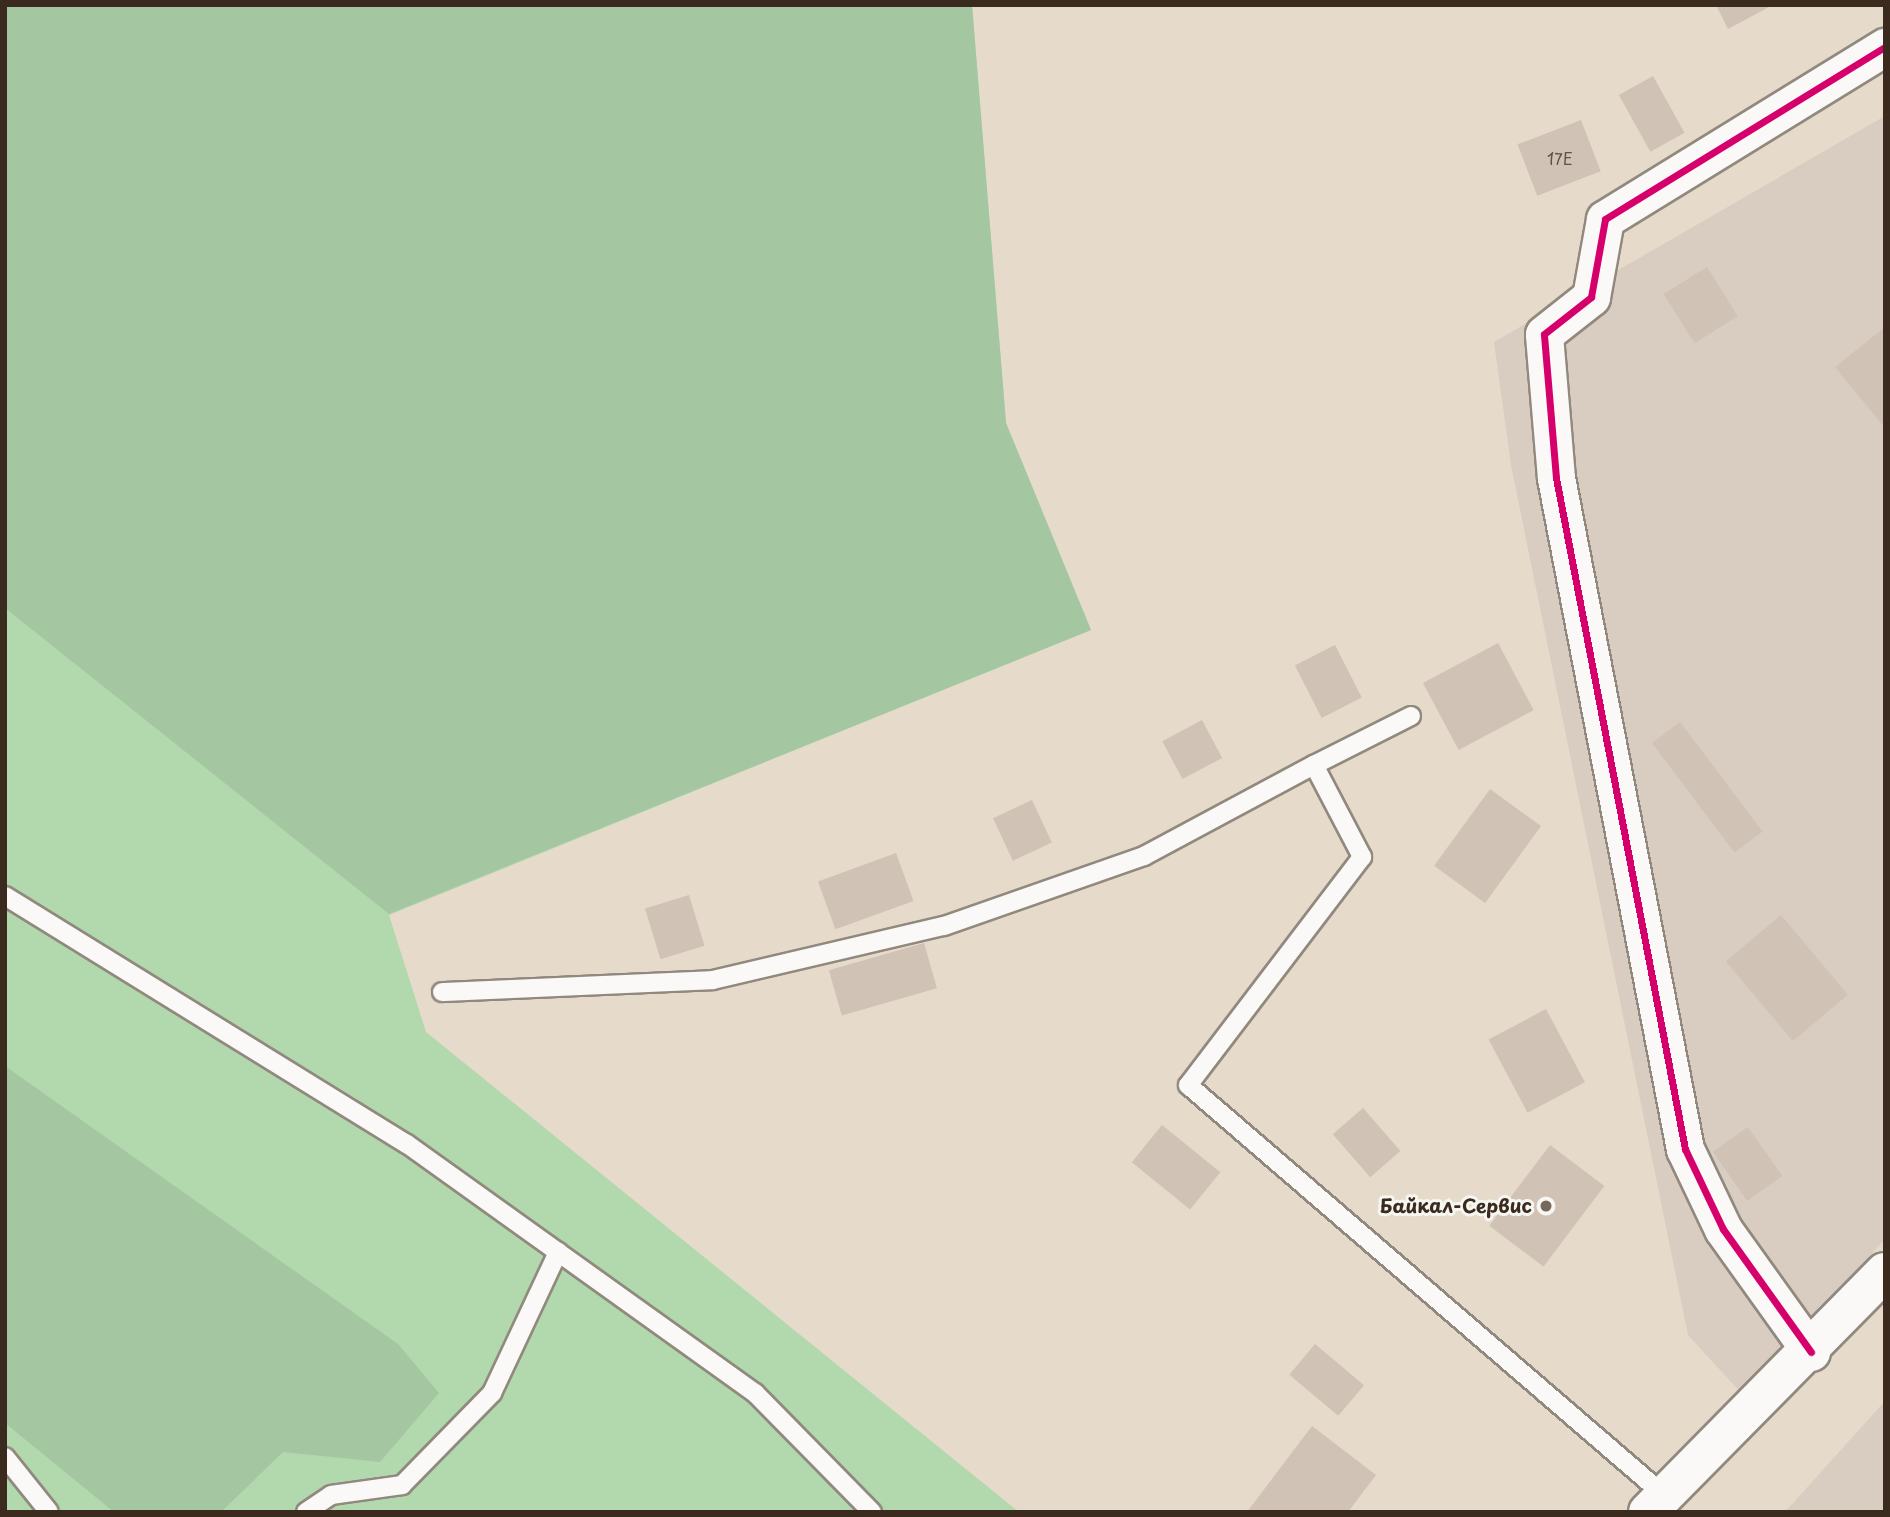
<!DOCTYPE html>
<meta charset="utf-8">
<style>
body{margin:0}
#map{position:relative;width:1890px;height:1517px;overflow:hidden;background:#e6daca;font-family:"Playpen Sans",sans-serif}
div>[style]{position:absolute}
.industrial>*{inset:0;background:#d9ccc1}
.green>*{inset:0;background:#b2d8ad}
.forest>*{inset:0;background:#a4c7a1}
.building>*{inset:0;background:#d0c2b4;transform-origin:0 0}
.roads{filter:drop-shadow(2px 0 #91897e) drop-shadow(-2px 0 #91897e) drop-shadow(0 2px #91897e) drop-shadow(0 -2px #91897e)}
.lane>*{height:18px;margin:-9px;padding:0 9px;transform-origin:9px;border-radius:9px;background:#fbf9f7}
.street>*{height:37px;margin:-18.5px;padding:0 18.5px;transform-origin:18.5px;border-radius:18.5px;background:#fbf9f7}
.secondary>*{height:38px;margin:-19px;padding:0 19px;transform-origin:19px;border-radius:19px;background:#fbf9f7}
.cycleway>*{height:7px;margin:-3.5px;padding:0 3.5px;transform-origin:3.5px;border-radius:3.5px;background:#d6006c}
.dots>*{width:19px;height:19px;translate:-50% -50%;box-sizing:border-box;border:4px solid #f6f6f2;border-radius:50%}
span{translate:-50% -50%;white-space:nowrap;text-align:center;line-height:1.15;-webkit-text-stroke:6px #f6f6f2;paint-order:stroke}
.number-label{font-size:16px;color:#625245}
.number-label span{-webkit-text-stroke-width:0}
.poi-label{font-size:19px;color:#3b2a1e;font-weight:700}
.right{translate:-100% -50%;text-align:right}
.frame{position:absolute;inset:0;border:7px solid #3b2a1e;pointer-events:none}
</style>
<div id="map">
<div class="industrial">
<div style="clip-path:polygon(1885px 116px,1885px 1239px,1743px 1395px,1688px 1335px,1511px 465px,1494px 342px)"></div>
<div style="clip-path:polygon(1885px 1401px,1885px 1512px,1785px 1512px)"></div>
</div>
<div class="green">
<div style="clip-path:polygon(5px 5px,972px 5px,1006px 423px,1091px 630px,389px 915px,426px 1032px,1019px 1512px,5px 1512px)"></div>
</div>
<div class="forest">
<div style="clip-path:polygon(5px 5px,972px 5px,1006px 423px,1091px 630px,389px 914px,5px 608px)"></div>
<div style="clip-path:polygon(5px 1066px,398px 1344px,439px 1393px,380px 1462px,283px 1452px,221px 1512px,114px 1512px,5px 1423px)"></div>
</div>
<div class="building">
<div style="clip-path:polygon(1716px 5px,1773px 5px,1728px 29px)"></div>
<div style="left:1653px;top:76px;width:65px;height:39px;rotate:61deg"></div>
<div style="left:1581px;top:120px;width:55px;height:68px;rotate:69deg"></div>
<div style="left:1707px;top:267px;width:58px;height:51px;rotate:58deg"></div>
<div style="clip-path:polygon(1885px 327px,1885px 428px,1835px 367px)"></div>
<div style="left:1498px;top:643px;width:76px;height:85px;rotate:62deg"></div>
<div style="left:1335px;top:645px;width:59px;height:45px;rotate:63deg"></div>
<div style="left:1202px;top:720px;width:43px;height:45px;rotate:62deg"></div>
<div style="left:1680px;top:722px;width:137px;height:35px;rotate:53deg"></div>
<div style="left:1490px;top:789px;width:63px;height:95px;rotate:36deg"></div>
<div style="left:1032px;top:800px;width:47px;height:43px;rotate:65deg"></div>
<div style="left:896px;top:853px;width:51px;height:83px;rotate:70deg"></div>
<div style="left:689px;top:895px;width:53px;height:46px;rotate:73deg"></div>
<div style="left:1781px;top:915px;width:104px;height:72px;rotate:50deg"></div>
<div style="left:924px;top:943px;width:47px;height:99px;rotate:74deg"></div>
<div style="left:1546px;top:1009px;width:83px;height:65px;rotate:62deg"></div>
<div style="left:1363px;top:1108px;width:57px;height:40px;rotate:49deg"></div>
<div style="left:1162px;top:1125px;width:75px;height:48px;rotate:39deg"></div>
<div style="left:1748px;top:1127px;width:60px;height:43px;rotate:55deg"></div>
<div style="left:1550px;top:1145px;width:68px;height:101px;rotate:37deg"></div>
<div style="left:1315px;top:1344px;width:64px;height:40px;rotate:40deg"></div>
<div style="clip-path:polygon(1312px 1426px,1376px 1475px,1348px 1512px,1247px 1512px)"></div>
</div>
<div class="roads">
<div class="lane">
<div style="left:1411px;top:716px;width:109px;rotate:153.2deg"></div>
<div style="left:1314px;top:765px;width:104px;rotate:62.4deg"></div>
<div style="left:1362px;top:857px;width:287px;rotate:127.3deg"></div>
<div style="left:1188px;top:1085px;width:628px;rotate:40.74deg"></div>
<div style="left:5px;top:896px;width:472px;rotate:31.7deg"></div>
<div style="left:407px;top:1144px;width:428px;rotate:35.6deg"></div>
<div style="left:755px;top:1393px;width:167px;rotate:45.5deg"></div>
<div style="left:442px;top:992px;width:271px;rotate:-2.5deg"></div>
<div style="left:713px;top:980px;width:237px;rotate:-13.2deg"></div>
<div style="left:944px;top:926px;width:212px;rotate:-19.3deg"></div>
<div style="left:1144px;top:856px;width:193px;rotate:-28.2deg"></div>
<div style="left:5px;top:1457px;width:70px;rotate:51.3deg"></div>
<div style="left:306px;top:1512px;width:30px;rotate:-34deg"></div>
<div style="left:331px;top:1495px;width:72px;rotate:-8deg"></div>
<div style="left:402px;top:1485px;width:129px;rotate:-45.6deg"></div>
<div style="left:492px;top:1393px;width:156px;rotate:-64.9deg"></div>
</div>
<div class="street">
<div style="left:1811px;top:1352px;width:151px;rotate:-125.6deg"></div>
<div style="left:1723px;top:1229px;width:89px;rotate:-115.4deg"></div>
<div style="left:1685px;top:1149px;width:683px;rotate:-100.88deg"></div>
<div style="left:1556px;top:478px;width:144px;rotate:-94.8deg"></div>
<div style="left:1544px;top:334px;width:60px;rotate:-38.2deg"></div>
<div style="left:1591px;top:297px;width:79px;rotate:-79.8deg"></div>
<div style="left:1605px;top:219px;width:329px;rotate:-31.6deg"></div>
</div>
<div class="secondary">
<div style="left:1648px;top:1512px;width:337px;rotate:-45.4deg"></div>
</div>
</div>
<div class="cycleway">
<div style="left:1811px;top:1352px;width:151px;rotate:-125.6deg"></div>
<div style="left:1723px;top:1229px;width:89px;rotate:-115.4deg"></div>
<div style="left:1685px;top:1149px;width:683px;rotate:-100.88deg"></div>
<div style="left:1556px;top:478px;width:144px;rotate:-94.8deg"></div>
<div style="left:1544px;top:334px;width:60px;rotate:-38.2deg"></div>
<div style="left:1591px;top:297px;width:79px;rotate:-79.8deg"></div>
<div style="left:1605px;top:219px;width:329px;rotate:-31.6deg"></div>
</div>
<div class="dots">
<div style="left:1546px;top:1206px;background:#77685a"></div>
</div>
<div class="number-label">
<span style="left:1560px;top:158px">17Е</span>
</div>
<div class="poi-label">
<span class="right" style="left:1532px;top:1206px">Байкал-Сервис</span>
</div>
<div class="frame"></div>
</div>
